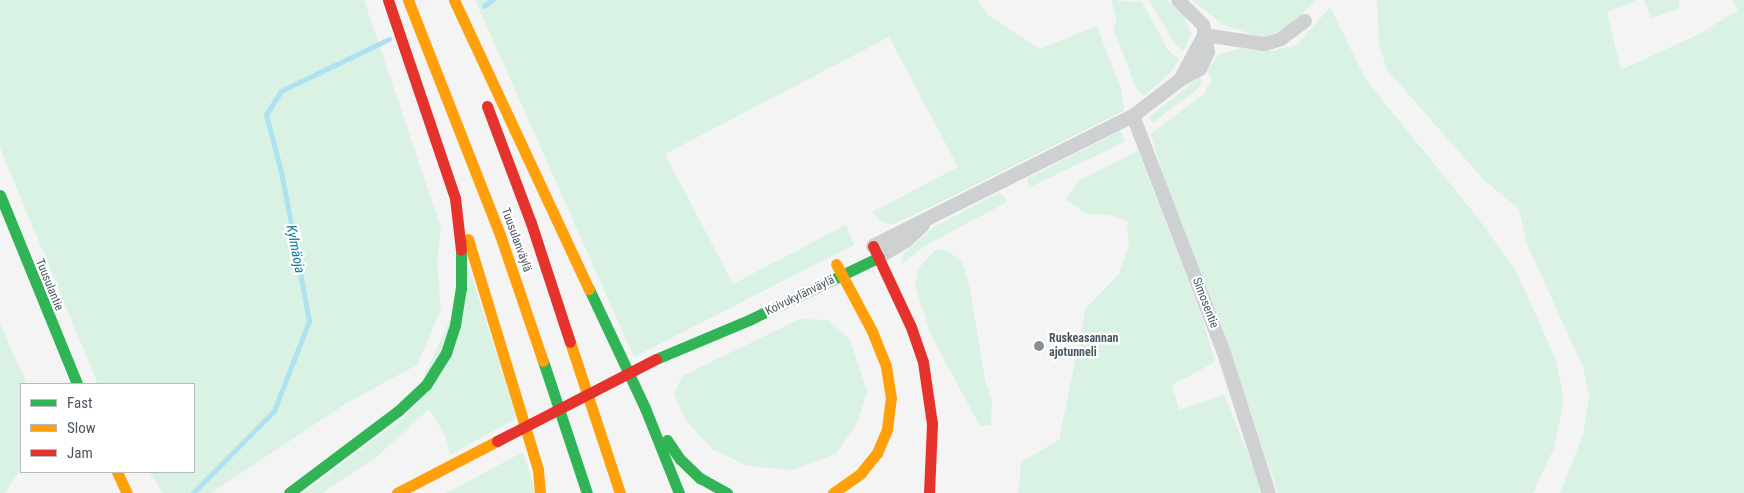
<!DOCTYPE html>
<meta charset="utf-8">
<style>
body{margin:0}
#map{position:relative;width:1744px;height:493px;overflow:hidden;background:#f4f4f4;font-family:"Roboto Condensed",sans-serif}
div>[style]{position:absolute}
.green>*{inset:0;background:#d9f2e3}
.stream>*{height:4.5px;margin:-2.25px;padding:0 2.25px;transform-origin:2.25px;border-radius:2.25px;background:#aee2f0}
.street>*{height:14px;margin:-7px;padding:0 7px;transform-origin:7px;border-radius:7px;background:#ced0d2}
.fast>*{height:11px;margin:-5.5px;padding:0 5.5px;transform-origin:5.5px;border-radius:5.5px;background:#30b455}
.slow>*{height:11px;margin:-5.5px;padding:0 5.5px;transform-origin:5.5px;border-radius:5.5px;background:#ff9f0a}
.jam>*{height:11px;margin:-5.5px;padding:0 5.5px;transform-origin:5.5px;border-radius:5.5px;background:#e5322d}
.jam-bridge>*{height:11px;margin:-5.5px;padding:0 5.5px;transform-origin:5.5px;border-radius:5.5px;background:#e5322d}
.dots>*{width:14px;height:14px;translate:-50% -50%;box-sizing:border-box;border:2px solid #fff;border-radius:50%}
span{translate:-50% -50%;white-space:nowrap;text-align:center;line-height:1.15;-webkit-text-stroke:4.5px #fff;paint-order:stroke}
.street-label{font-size:12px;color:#4a5661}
.poi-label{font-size:12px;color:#4a5661;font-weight:700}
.left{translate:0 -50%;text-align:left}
.water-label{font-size:14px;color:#0c7c9b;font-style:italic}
.legend{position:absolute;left:20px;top:383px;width:175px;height:90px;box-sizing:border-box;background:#fff;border:1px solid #b7bbc0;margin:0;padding:6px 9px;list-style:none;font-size:15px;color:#4a5661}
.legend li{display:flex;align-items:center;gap:10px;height:25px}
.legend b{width:25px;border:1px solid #b7bbc0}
</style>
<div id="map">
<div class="green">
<div style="clip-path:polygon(0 0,364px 0,441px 228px,437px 261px,441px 309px,417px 365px,350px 401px,211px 493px,163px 493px,149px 472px,194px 472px,194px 384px,98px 384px,0 148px)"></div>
<div style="clip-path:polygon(475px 0,978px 0,988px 15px,1040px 49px,1097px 26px,1121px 89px,1124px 111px,939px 203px,893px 224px,884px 223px,872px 212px,958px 167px,889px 37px,665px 154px,733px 284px,846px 225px,854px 245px,634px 357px)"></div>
<div style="clip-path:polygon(1111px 0,1142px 2px,1168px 50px,1179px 59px,1170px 73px,1144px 96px,1136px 88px,1113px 27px,1117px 20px)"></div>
<div style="clip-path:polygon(1149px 0,1166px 0,1184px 15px,1191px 33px,1184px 51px,1176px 45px)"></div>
<div style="clip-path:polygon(1192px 0,1316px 0,1291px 25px,1264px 38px,1223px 25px)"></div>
<div style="clip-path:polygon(1377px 0,1637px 0,1607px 12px,1621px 70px,1701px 33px,1738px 10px,1732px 0,1744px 0,1744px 493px,1560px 493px,1583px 435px,1589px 396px,1583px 367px,1527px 244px,1519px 209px,1484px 180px,1387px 70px,1379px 43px)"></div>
<div style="clip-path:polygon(1644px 0,1679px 0,1679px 9px,1651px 18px)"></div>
<div style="clip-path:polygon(1330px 7px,1366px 80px,1478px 218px,1516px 271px,1556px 360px,1564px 399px,1554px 448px,1533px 493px,1278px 493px,1219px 322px,1168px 194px,1151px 134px,1204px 94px,1212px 79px,1207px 70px,1219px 54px,1242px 48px,1272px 51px,1297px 45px)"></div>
<div style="clip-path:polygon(1200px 77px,1202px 81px,1198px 89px,1152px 123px,1150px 116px)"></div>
<div style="clip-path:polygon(1120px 131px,1125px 140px,1122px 143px,1028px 188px,1028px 178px)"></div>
<div style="clip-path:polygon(1138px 151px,1202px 317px,1215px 362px,1172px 385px,1179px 410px,1224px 395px,1264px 493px,1018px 493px,1021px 462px,1059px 440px,1086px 308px,1119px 274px,1129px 244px,1127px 221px,1110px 215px,1087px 214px,1065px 199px,1081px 179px)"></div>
<div style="clip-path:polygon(998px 193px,1006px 198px,1007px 202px,928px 244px,901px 264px,904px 253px,934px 227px)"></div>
<div style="clip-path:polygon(935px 250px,947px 250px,962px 262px,969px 284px,985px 380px,992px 401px,991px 425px,980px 426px,931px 335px,915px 286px,919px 268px)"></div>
<div style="clip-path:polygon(471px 274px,517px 418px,450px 455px,445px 435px,429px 409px,374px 459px,322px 493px,303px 493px,406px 416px)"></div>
<div style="clip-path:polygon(800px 319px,828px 320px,850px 340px,867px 391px,858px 421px,837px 453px,793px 470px,747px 466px,712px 449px,685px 419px,674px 394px,682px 376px)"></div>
<div style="clip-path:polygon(0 324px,27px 384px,21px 384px,21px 468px,5px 493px,0 493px)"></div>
<div style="clip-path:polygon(523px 452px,536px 493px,446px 493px)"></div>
</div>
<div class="stream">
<div style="left:484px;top:6px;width:10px;rotate:-37deg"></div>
<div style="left:193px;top:493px;width:115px;rotate:-45.4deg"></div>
<div style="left:274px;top:411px;width:97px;rotate:-68.7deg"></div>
<div style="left:309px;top:321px;width:152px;rotate:-100.6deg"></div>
<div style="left:281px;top:172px;width:59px;rotate:-104.7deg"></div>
<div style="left:266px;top:115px;width:28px;rotate:-58deg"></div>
<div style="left:281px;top:91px;width:120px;rotate:-25.7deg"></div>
</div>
<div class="street">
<div style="left:1204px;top:35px;width:62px;rotate:8.4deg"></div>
<div style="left:1265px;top:44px;width:17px;rotate:-17deg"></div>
<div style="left:1281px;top:39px;width:30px;rotate:-37deg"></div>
<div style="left:1180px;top:80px;width:51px;rotate:-61.9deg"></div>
<div style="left:1133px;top:116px;width:251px;rotate:69deg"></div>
<div style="left:1223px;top:350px;width:150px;rotate:72.2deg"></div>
<div style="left:873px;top:246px;width:291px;rotate:-26.6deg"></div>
<div style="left:1133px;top:116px;width:59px;rotate:-37.5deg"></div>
<div style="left:1180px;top:80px;width:23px;rotate:-29deg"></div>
<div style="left:1200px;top:69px;width:19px;rotate:-65deg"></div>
<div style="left:1208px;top:52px;width:27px;rotate:-100deg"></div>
<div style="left:1203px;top:25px;width:35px;rotate:-135deg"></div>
<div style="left:879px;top:257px;width:31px;rotate:-31deg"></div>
<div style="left:906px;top:241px;width:23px;rotate:-43deg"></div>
</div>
<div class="fast">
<div style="left:0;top:195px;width:204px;rotate:67.8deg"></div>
<div style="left:589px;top:289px;width:132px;rotate:64.8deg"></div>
<div style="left:645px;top:408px;width:92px;rotate:68.2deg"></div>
<div style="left:656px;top:359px;width:103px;rotate:-22.8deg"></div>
<div style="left:751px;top:319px;width:142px;rotate:-25.8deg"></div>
<div style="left:543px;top:361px;width:139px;rotate:71.6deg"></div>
<div style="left:667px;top:440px;width:23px;rotate:56deg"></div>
<div style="left:680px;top:459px;width:28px;rotate:44deg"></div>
<div style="left:700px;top:478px;width:31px;rotate:29deg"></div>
<div style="left:289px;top:493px;width:136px;rotate:-37deg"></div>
<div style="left:398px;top:411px;width:38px;rotate:-43deg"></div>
<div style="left:426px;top:385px;width:38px;rotate:-58deg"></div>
<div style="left:446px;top:353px;width:29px;rotate:-72deg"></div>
<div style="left:455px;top:325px;width:36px;rotate:-81deg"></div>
<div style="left:461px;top:289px;width:39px;rotate:-90deg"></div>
</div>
<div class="slow">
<div style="left:408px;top:0;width:252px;rotate:68.6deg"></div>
<div style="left:500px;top:235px;width:133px;rotate:71.2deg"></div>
<div style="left:454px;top:0;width:319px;rotate:65deg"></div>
<div style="left:468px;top:239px;width:241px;rotate:73.1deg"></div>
<div style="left:538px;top:470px;width:23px;rotate:85deg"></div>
<div style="left:570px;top:342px;width:159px;rotate:71.7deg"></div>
<div style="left:117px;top:472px;width:23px;rotate:65deg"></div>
<div style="left:397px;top:493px;width:113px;rotate:-27.5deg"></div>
<div style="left:833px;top:493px;width:33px;rotate:-35deg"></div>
<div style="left:860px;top:474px;width:27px;rotate:-51deg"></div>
<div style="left:877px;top:453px;width:26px;rotate:-67deg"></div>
<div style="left:887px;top:429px;width:31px;rotate:-83deg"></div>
<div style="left:891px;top:398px;width:32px;rotate:-99deg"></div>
<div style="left:886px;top:366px;width:38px;rotate:-112deg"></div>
<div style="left:872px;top:331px;width:76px;rotate:-118.2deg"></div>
</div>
<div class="jam">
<div style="left:388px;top:0;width:209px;rotate:71.3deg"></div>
<div style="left:455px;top:198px;width:52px;rotate:83.4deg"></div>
<div style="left:487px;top:106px;width:125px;rotate:69.4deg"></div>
<div style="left:531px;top:223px;width:125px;rotate:71.9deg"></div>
<div style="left:873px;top:246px;width:89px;rotate:64.9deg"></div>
<div style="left:911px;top:327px;width:37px;rotate:71deg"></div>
<div style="left:923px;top:362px;width:63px;rotate:81.7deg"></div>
<div style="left:932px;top:424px;width:69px;rotate:92.5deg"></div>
</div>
<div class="jam-bridge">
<div style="left:497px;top:441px;width:179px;rotate:-27.3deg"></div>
</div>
<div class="dots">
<div style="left:1039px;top:346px;background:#868d94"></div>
</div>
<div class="street-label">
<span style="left:516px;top:240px;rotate:70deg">Tuusulanväylä</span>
<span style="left:49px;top:285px;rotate:68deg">Tuusulantie</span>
<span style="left:800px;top:296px;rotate:-26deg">Koivukylänväylä</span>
<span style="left:1205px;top:303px;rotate:69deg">Simosentie</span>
</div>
<div class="poi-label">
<span class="left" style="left:1049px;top:346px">Ruskeasannan<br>ajotunneli</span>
</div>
<div class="water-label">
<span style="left:296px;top:249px;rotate:79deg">Kylmäoja</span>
</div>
<ul class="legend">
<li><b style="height:6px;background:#30b455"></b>Fast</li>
<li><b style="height:6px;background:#ff9f0a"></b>Slow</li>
<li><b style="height:6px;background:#e5322d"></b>Jam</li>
</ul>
</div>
